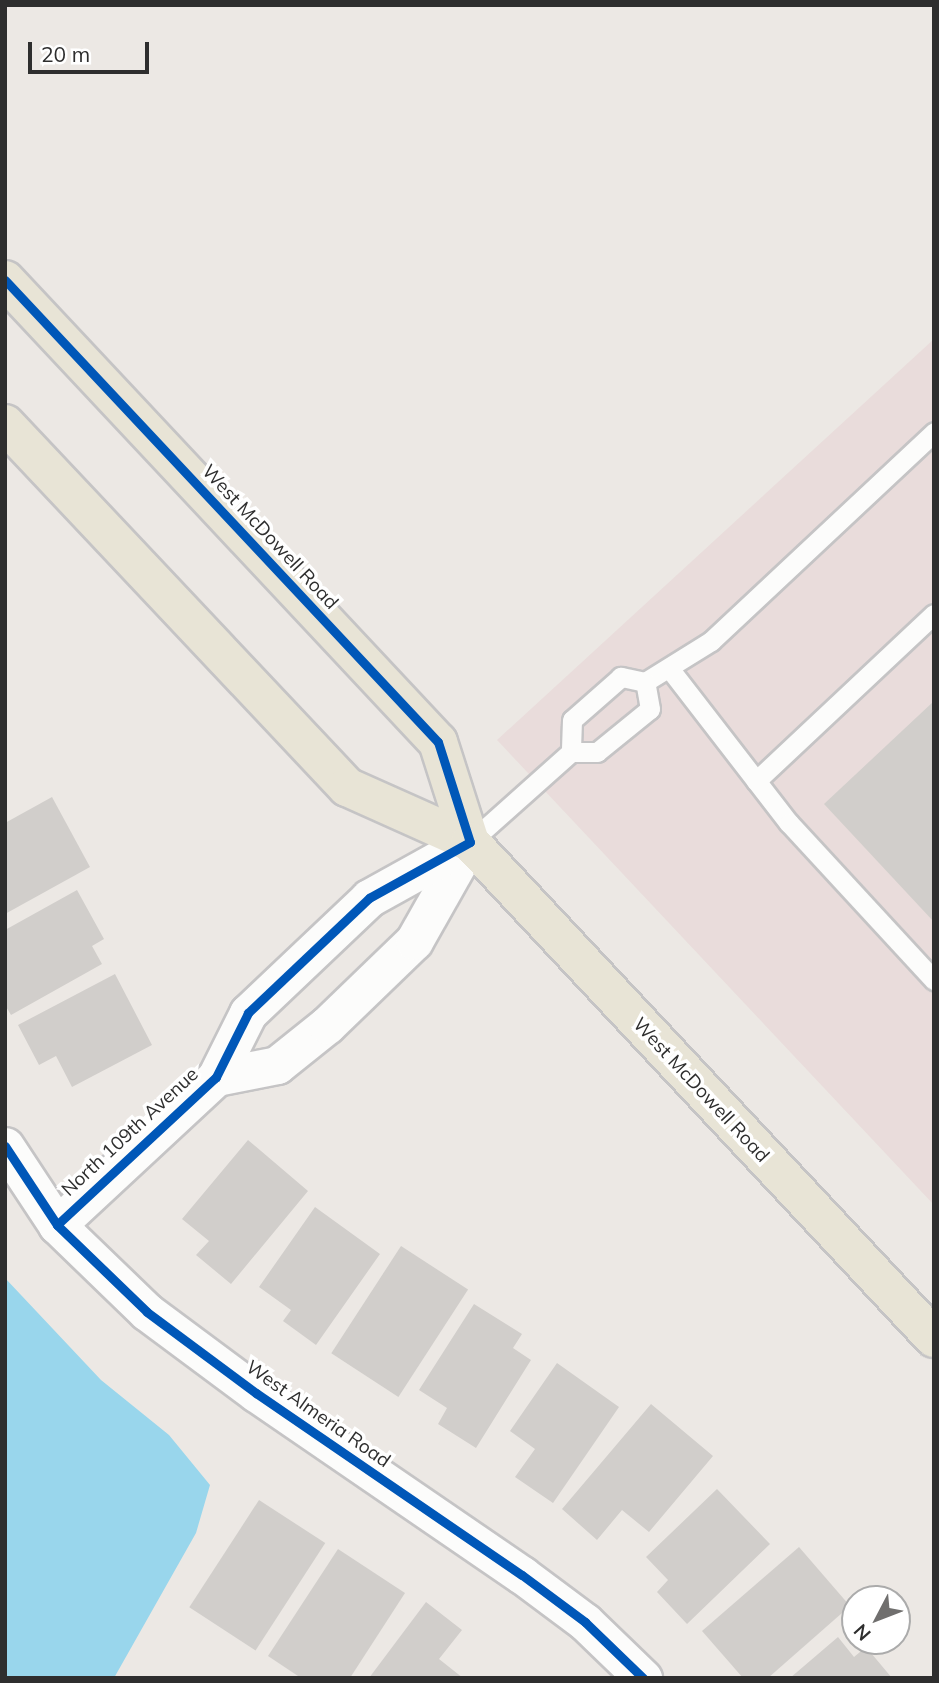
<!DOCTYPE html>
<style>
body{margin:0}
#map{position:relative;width:939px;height:1683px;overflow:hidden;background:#ece8e4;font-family:Mulish,sans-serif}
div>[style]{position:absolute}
.medical>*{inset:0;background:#e9dcdb}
.water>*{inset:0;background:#99d6ec}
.building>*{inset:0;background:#d1cecb;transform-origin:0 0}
.roads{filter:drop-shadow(2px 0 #c5c4c5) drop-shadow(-2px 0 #c5c4c5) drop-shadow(0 2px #c5c4c5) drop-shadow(0 -2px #c5c4c5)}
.service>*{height:19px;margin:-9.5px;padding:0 9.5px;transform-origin:9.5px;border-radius:9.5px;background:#fcfcfb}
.minor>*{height:37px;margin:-18.5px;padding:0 18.5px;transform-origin:18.5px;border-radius:18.5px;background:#fcfcfb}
.primary>*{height:38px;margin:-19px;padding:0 19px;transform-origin:19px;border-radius:19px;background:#e8e4d6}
.cycleway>*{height:9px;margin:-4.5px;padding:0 4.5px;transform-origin:4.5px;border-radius:4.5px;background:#0057b8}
span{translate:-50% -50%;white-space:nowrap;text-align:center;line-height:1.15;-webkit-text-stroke:7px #fff;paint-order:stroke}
.street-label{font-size:19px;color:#2e2e2e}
.frame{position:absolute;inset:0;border:7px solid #2e2e2e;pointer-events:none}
.north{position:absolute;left:841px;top:1585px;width:70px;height:70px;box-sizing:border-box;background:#fff;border:2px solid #ababab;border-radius:50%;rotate:228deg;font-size:19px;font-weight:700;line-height:28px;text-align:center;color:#2e2e2e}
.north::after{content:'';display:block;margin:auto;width:24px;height:32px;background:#706f6e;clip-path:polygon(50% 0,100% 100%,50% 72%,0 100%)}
.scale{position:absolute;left:28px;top:42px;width:121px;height:32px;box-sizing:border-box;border:4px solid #2e2e2e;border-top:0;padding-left:9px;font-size:21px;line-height:24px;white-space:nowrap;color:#2e2e2e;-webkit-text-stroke:5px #fff;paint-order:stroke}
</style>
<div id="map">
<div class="medical">
<div style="clip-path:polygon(934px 339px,934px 1205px,497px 740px)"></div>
</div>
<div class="water">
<div style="clip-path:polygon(5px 1278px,101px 1380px,169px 1435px,210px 1485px,196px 1533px,114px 1678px,5px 1678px)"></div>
</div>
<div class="building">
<div style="clip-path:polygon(934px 701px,934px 922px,824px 804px)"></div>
<div style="clip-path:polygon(52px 797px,90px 867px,5px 914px,5px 823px)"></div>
<div style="clip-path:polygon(77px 890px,104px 939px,92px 946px,102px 964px,11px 1015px,5px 1005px,5px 930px)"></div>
<div style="clip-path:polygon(115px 974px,152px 1045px,72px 1087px,56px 1056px,39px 1065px,18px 1025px)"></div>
<div style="clip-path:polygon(248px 1140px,308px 1191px,231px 1284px,196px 1255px,209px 1241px,182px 1219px)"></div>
<div style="clip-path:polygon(315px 1207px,380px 1254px,316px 1345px,283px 1321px,291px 1310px,259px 1287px)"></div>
<div style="left:401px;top:1246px;width:80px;height:128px;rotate:33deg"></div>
<div style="clip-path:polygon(474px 1304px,522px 1334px,513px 1348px,531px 1360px,476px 1448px,438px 1424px,447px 1408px,419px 1390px)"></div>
<div style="clip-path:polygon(557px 1363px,619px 1407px,553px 1503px,515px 1477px,535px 1449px,510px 1431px)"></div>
<div style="clip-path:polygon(651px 1404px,713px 1456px,649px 1532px,622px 1510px,597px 1540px,562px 1509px)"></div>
<div style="clip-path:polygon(717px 1489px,770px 1544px,687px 1624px,657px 1592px,668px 1580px,646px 1557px)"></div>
<div style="left:259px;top:1500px;width:79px;height:128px;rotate:33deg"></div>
<div style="clip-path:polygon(799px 1547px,850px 1606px,768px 1678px,743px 1678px,702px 1631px)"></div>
<div style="clip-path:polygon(338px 1549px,405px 1593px,350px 1678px,301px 1678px,268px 1656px)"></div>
<div style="clip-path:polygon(426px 1602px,462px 1630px,439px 1659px,463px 1678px,369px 1678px)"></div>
<div style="clip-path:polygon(838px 1637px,854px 1657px,866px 1647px,892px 1678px,790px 1678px)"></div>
</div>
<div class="roads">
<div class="service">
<div style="left:669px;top:668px;width:196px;rotate:52.3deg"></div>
<div style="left:789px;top:823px;width:214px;rotate:47.3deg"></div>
<div style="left:645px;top:682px;width:78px;rotate:-31.8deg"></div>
<div style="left:711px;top:641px;width:306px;rotate:-43.1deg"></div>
<div style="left:756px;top:781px;width:244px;rotate:-43.2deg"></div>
<div style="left:470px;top:842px;width:135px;rotate:-41.7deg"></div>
<div style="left:571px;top:752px;width:26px"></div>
<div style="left:597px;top:752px;width:68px;rotate:-39.1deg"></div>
<div style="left:650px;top:709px;width:27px;rotate:-100deg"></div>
<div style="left:645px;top:682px;width:25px;rotate:-168deg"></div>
<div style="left:621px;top:677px;width:65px;rotate:138.7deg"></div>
<div style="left:572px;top:720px;width:32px;rotate:92deg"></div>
</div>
<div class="minor">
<div style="left:216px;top:1077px;width:62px;rotate:-11.1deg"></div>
<div style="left:277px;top:1065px;width:64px;rotate:-38.7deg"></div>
<div style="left:327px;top:1025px;width:121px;rotate:-44deg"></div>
<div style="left:414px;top:941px;width:114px;rotate:-60.5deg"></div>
<div style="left:5px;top:1146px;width:95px;rotate:56.6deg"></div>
<div style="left:57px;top:1225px;width:125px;rotate:44deg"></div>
<div style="left:147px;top:1312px;width:136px;rotate:36.6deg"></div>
<div style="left:256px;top:1393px;width:322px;rotate:34.4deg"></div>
<div style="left:522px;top:1575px;width:79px;rotate:36.7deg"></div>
<div style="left:585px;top:1622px;width:81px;rotate:44deg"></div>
<div style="left:57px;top:1225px;width:217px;rotate:-42.9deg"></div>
<div style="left:216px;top:1077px;width:72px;rotate:-63.4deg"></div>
<div style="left:248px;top:1013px;width:167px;rotate:-43.5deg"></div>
<div style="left:369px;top:898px;width:115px;rotate:-29deg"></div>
</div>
<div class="primary">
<div style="left:5px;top:280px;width:633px;rotate:46.86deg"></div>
<div style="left:438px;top:742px;width:105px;rotate:72.3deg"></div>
<div style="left:5px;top:424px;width:499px;rotate:46.7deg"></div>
<div style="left:347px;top:787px;width:135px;rotate:24.1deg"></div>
<div style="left:470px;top:842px;width:679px;rotate:46.91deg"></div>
</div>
</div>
<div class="cycleway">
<div style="left:5px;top:280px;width:633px;rotate:46.86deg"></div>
<div style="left:438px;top:742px;width:105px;rotate:72.3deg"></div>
<div style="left:470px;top:842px;width:115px;rotate:151deg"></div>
<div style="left:369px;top:898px;width:167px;rotate:136.5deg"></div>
<div style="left:248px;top:1013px;width:72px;rotate:116.6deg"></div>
<div style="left:216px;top:1077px;width:217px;rotate:137.1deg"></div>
<div style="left:5px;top:1146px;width:95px;rotate:56.6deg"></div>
<div style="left:57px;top:1225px;width:125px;rotate:44deg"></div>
<div style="left:147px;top:1312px;width:136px;rotate:36.6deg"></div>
<div style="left:256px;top:1393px;width:322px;rotate:34.4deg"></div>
<div style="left:522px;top:1575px;width:79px;rotate:36.7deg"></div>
<div style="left:585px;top:1622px;width:81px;rotate:44deg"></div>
</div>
<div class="street-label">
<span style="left:270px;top:537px;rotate:47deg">West McDowell Road</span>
<span style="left:701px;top:1090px;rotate:47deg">West McDowell Road</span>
<span style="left:130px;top:1132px;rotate:-43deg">North 109th Avenue</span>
<span style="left:318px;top:1414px;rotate:35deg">West Almeria Road</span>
</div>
<div class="frame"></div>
<div class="north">N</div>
<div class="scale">20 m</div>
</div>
